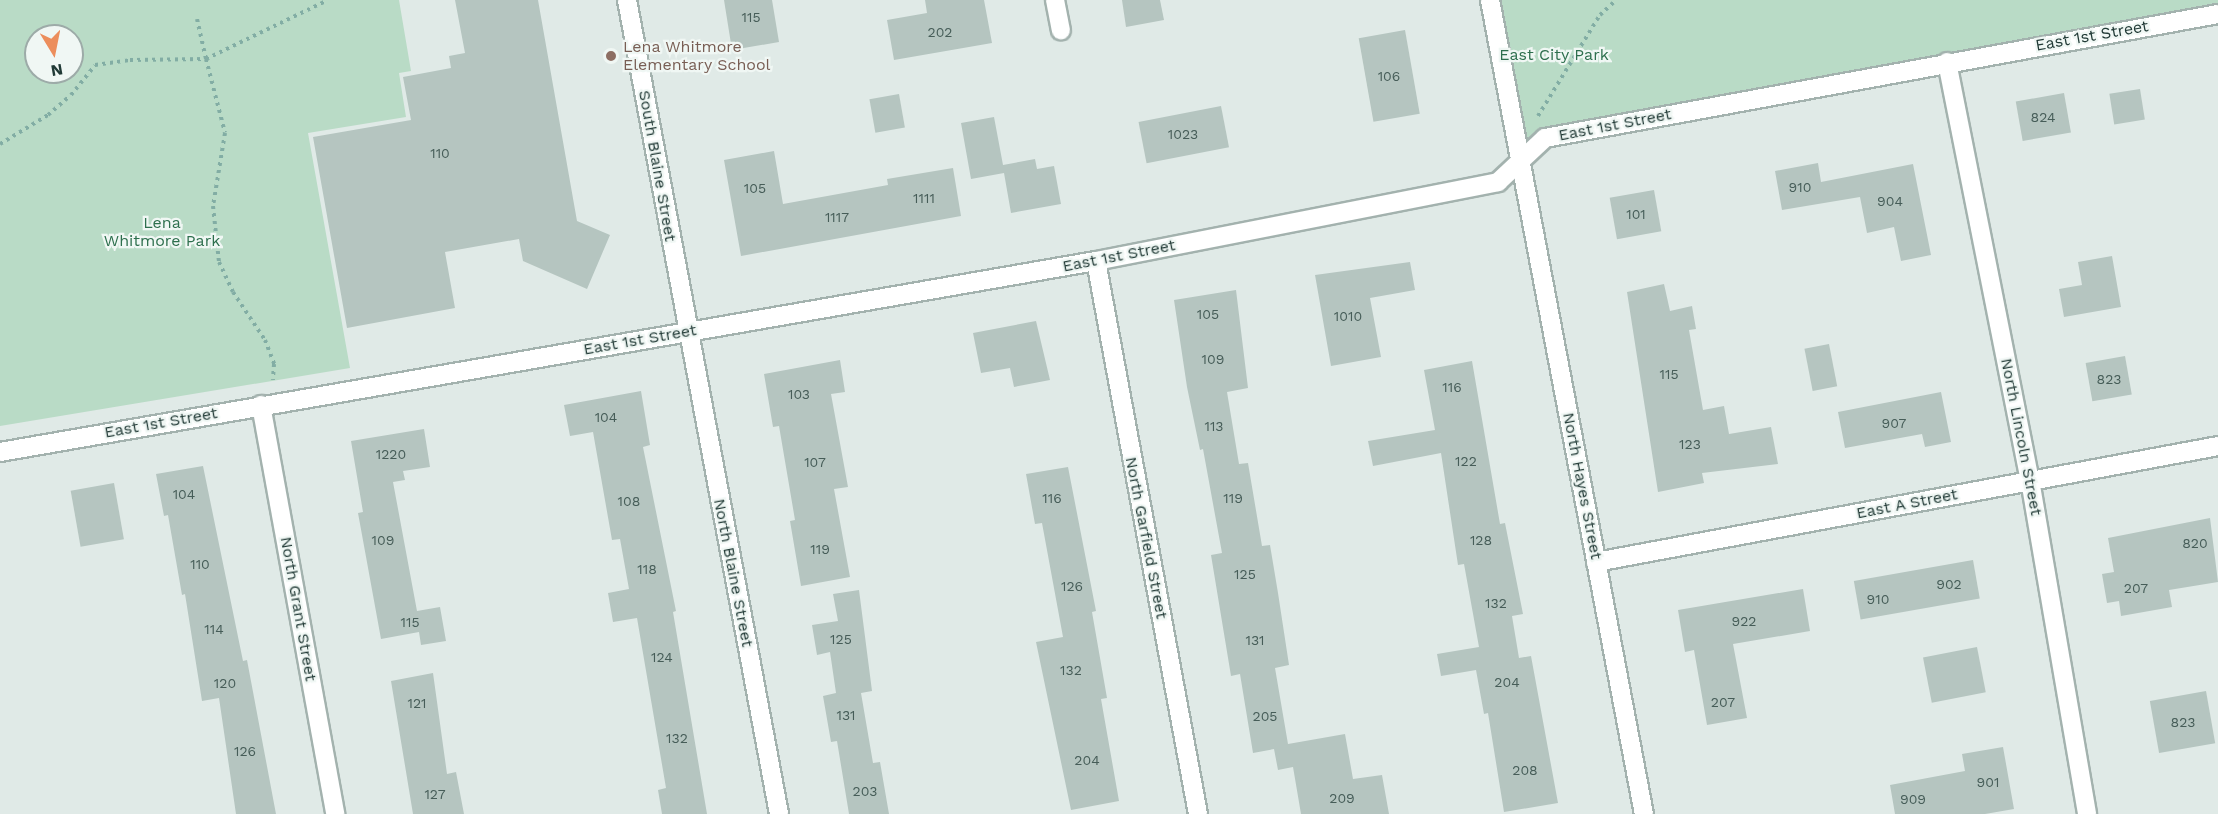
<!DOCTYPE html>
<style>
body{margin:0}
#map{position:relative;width:2218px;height:814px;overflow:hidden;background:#e0eae7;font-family:"Work Sans",sans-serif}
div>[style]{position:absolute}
.green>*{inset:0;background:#b9dbc6}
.building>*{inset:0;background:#b5c5c0;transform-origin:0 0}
.path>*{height:4px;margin-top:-2px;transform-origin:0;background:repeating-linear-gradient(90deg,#82ada4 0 3px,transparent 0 7.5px)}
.roads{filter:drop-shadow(2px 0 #a3b2ae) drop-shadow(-2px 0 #a3b2ae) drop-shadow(0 2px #a3b2ae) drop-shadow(0 -2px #a3b2ae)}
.minor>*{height:18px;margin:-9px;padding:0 9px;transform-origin:9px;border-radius:9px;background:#fff}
.dots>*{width:16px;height:16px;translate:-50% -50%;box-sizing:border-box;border:3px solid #f0f7f4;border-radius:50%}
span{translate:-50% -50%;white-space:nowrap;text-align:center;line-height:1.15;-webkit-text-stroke:4.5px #f0f7f4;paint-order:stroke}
.number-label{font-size:14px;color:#465d58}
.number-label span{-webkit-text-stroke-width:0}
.street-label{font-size:16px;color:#213a36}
.education-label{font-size:16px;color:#785e54}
.left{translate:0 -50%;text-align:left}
.park-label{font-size:16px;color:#2d6f4d}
.north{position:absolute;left:24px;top:24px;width:60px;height:60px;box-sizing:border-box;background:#f0f7f4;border:2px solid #9daba8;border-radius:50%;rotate:170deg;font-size:16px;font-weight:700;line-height:24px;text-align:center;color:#213a36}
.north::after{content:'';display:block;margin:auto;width:21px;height:27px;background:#ec8e5c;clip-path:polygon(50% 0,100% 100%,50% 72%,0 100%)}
</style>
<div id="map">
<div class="green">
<div style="clip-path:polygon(evenodd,0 0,399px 0,411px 71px,399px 73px,406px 117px,308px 133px,350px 368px,0 426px,0 0,36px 36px,72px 36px,72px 72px,36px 72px,36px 36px)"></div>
<div style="clip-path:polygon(1490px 0,2218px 0,2218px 14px,1545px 138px,1520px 158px)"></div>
</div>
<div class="building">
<div style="clip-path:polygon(455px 0,538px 0,577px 221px,610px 235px,587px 289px,523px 261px,519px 239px,445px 252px,455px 308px,347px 328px,313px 137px,411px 120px,403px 77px,451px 68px,449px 56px,465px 53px)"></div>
<div style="clip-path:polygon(724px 0,772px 0,779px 42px,732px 50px)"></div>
<div style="clip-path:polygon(925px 0,984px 0,992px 43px,894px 60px,887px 20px,927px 13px)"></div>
<div style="clip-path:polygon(1122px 0,1160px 0,1164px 20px,1126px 27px)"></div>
<div style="left:1405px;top:30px;width:85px;height:47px;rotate:80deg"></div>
<div style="left:2140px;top:89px;width:31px;height:31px;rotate:81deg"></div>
<div style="left:2064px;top:93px;width:40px;height:49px;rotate:80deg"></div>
<div style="left:899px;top:94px;width:34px;height:30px;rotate:80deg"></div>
<div style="left:1221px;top:106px;width:42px;height:84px;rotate:79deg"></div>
<div style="clip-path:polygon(994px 117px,1003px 165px,1035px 159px,1037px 169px,1054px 166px,1061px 204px,1011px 213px,1004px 173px,971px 179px,961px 123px)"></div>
<div style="clip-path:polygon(774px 151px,783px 204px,888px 185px,887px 179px,953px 168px,961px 216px,741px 256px,724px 160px)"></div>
<div style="clip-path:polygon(1818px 163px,1821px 182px,1913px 164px,1931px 255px,1901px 261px,1894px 227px,1867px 233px,1860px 197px,1782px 210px,1775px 171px)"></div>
<div style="left:1654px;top:190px;width:42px;height:45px;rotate:80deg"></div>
<div style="clip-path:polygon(2112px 256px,2121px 307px,2064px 317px,2059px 289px,2082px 285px,2078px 262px)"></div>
<div style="clip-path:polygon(1410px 262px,1415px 290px,1370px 298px,1381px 357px,1331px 366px,1315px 275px)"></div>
<div style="clip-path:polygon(1664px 284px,1670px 311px,1692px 306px,1696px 329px,1689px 330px,1703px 410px,1724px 406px,1729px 434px,1771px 427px,1778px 464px,1702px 473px,1704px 483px,1658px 492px,1627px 292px)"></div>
<div style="clip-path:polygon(1236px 290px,1248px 388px,1227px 392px,1239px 464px,1248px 463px,1262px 546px,1270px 545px,1278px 593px,1289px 665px,1275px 668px,1288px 744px,1345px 734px,1353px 779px,1382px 775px,1389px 814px,1301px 814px,1293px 767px,1278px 770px,1274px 749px,1253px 753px,1240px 674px,1231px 676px,1211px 555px,1222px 553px,1203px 449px,1200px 450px,1187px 387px,1174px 300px)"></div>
<div style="clip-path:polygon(1036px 321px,1050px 380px,1014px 387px,1010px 368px,981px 373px,973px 333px)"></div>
<div style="left:1829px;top:344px;width:43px;height:25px;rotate:79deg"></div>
<div style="left:2125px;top:356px;width:39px;height:40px;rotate:80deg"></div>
<div style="clip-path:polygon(840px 360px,845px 392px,831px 394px,848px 487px,834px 489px,850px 577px,801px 586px,790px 521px,795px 520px,779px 426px,773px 427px,764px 374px)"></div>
<div style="clip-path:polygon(1472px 361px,1500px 524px,1505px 523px,1523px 614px,1512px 616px,1519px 658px,1531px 656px,1558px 803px,1504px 812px,1488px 713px,1484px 714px,1476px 670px,1441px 676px,1437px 654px,1479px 647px,1464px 564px,1458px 565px,1441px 453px,1373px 466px,1368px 441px,1435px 430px,1424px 370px)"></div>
<div style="clip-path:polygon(641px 391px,650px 445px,643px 447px,676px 611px,673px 612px,707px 814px,662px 814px,658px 790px,666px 788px,637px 618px,613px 622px,608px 593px,629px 589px,620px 539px,612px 540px,593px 432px,570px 436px,564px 405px)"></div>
<div style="clip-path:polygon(1941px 392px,1951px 442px,1925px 447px,1922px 434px,1845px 448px,1838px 412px)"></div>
<div style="clip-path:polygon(424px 429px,430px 467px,403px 471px,405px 480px,393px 482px,417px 611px,440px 607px,446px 641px,421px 645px,419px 632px,381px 639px,358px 513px,363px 512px,351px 441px)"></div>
<div style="clip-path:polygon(203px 466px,243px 661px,247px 660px,276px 814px,236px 814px,219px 698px,202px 701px,185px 594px,182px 595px,168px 515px,164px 516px,156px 474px)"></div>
<div style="clip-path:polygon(1068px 467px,1096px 611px,1092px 612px,1107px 698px,1101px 699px,1119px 801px,1071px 810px,1036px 642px,1063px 637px,1042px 523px,1035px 524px,1026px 474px)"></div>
<div style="left:114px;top:483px;width:57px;height:44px;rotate:80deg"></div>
<div style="clip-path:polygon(2210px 518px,2218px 582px,2169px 590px,2172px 607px,2121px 616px,2119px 601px,2107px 603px,2102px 574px,2114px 572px,2108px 538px)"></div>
<div style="left:1973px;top:560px;width:39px;height:121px;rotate:80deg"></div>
<div style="clip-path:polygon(1803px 589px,1810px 631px,1733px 644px,1747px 718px,1707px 725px,1694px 650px,1685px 652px,1678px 610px)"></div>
<div style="clip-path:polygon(859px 590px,872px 691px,861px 693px,873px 763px,880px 762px,889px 814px,849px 814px,837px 741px,831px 742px,823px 696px,836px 693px,830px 652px,817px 655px,812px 625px,838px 621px,833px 594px)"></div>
<div style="left:1977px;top:647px;width:46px;height:55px;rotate:79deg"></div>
<div style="clip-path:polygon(433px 673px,447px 774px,456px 772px,464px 814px,413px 814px,391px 681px)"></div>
<div style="left:2206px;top:691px;width:53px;height:57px;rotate:80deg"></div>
<div style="clip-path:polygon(2003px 747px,2014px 809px,1985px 814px,1895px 814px,1890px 785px,1965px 771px,1962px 754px)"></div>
</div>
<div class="path">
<div style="left:197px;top:19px;width:41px;rotate:77.3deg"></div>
<div style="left:206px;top:59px;width:131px;rotate:-25.8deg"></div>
<div style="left:1538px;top:116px;width:119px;rotate:-58.5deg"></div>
<div style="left:1600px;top:15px;width:22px;rotate:-43deg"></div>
<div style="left:0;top:144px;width:56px;rotate:-31.1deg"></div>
<div style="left:48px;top:115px;width:30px;rotate:-41deg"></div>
<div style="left:71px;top:95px;width:38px;rotate:-51deg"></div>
<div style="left:95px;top:65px;width:35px;rotate:-8deg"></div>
<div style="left:130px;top:60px;width:76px;rotate:-0.8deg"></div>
<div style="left:206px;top:59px;width:76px;rotate:75.6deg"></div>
<div style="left:225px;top:133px;width:74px;rotate:99.3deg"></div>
<div style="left:213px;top:206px;width:56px;rotate:83.9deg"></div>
<div style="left:219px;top:262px;width:33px;rotate:65deg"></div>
<div style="left:233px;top:292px;width:58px;rotate:56.3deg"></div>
<div style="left:265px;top:340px;width:26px;rotate:69deg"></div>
<div style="left:274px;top:364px;width:16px;rotate:94deg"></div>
</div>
<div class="roads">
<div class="minor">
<div style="left:627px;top:0;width:828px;rotate:79.42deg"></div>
<div style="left:1055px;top:0;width:31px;rotate:79deg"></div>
<div style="left:1490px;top:0;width:828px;rotate:79.29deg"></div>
<div style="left:1947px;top:62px;width:426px;rotate:78.8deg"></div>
<div style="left:2030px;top:480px;width:339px;rotate:80.3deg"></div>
<div style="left:1096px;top:261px;width:562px;rotate:79.55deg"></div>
<div style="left:261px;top:405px;width:416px;rotate:79.7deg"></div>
<div style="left:0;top:452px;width:1113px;rotate:-9.89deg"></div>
<div style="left:1096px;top:261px;width:410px;rotate:-11.1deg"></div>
<div style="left:1498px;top:182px;width:64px;rotate:-43.1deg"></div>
<div style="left:1545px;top:138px;width:684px;rotate:-10.44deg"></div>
<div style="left:1596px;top:562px;width:633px;rotate:-10.56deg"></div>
</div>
</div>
<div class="dots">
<div style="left:611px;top:56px;background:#8d6e63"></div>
</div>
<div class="number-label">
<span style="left:751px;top:17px">115</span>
<span style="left:940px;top:32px">202</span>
<span style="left:1389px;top:76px">106</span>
<span style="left:2043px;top:117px">824</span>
<span style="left:1183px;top:134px">1023</span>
<span style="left:440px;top:153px">110</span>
<span style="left:1800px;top:187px">910</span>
<span style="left:755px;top:188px">105</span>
<span style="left:924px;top:198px">1111</span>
<span style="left:1890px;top:201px">904</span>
<span style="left:1636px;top:214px">101</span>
<span style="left:837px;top:217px">1117</span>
<span style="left:1208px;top:314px">105</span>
<span style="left:1348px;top:316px">1010</span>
<span style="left:1213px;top:359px">109</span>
<span style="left:1669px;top:374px">115</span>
<span style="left:2109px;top:379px">823</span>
<span style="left:1452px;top:387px">116</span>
<span style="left:799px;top:394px">103</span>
<span style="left:606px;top:417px">104</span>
<span style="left:1894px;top:423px">907</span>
<span style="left:1214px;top:426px">113</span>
<span style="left:1690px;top:444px">123</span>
<span style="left:391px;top:454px">1220</span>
<span style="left:1466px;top:461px">122</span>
<span style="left:815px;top:462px">107</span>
<span style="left:184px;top:494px">104</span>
<span style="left:1052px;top:498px">116</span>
<span style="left:1233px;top:498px">119</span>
<span style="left:629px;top:501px">108</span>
<span style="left:383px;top:540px">109</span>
<span style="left:1481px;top:540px">128</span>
<span style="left:2195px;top:543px">820</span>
<span style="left:820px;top:549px">119</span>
<span style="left:200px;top:564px">110</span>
<span style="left:647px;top:569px">118</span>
<span style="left:1245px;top:574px">125</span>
<span style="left:1949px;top:584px">902</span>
<span style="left:1072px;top:586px">126</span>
<span style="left:2136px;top:588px">207</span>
<span style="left:1878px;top:599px">910</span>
<span style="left:1496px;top:603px">132</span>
<span style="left:1744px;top:621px">922</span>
<span style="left:410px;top:622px">115</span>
<span style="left:214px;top:629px">114</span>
<span style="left:841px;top:639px">125</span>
<span style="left:1255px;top:640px">131</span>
<span style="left:662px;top:657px">124</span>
<span style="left:1071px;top:670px">132</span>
<span style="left:1507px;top:682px">204</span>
<span style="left:225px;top:683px">120</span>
<span style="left:1723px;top:702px">207</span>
<span style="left:417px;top:703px">121</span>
<span style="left:846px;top:715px">131</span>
<span style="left:1265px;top:716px">205</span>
<span style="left:2183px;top:722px">823</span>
<span style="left:677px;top:738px">132</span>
<span style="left:245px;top:751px">126</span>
<span style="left:1087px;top:760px">204</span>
<span style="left:1525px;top:770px">208</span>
<span style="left:1988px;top:782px">901</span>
<span style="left:865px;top:791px">203</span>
<span style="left:435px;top:794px">127</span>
<span style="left:1342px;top:798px">209</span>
<span style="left:1913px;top:799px">909</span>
</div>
<div class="street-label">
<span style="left:2092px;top:36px;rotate:-10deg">East 1st Street</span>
<span style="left:1615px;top:125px;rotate:-11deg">East 1st Street</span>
<span style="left:657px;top:166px;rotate:80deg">South Blaine Street</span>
<span style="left:1119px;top:256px;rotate:-11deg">East 1st Street</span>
<span style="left:640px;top:340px;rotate:-10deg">East 1st Street</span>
<span style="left:161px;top:423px;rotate:-10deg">East 1st Street</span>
<span style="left:2021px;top:437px;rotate:79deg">North Lincoln Street</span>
<span style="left:1582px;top:486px;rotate:79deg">North Hayes Street</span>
<span style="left:1907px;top:504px;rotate:-11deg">East A Street</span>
<span style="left:1146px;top:538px;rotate:79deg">North Garfield Street</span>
<span style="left:733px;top:573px;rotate:79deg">North Blaine Street</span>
<span style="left:298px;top:609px;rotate:80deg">North Grant Street</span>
</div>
<div class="education-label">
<span class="left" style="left:623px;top:56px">Lena Whitmore<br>Elementary School</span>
</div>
<div class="park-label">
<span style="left:1554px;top:55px">East City Park</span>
<span style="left:162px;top:232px">Lena<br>Whitmore Park</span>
</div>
<div class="north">N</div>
</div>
